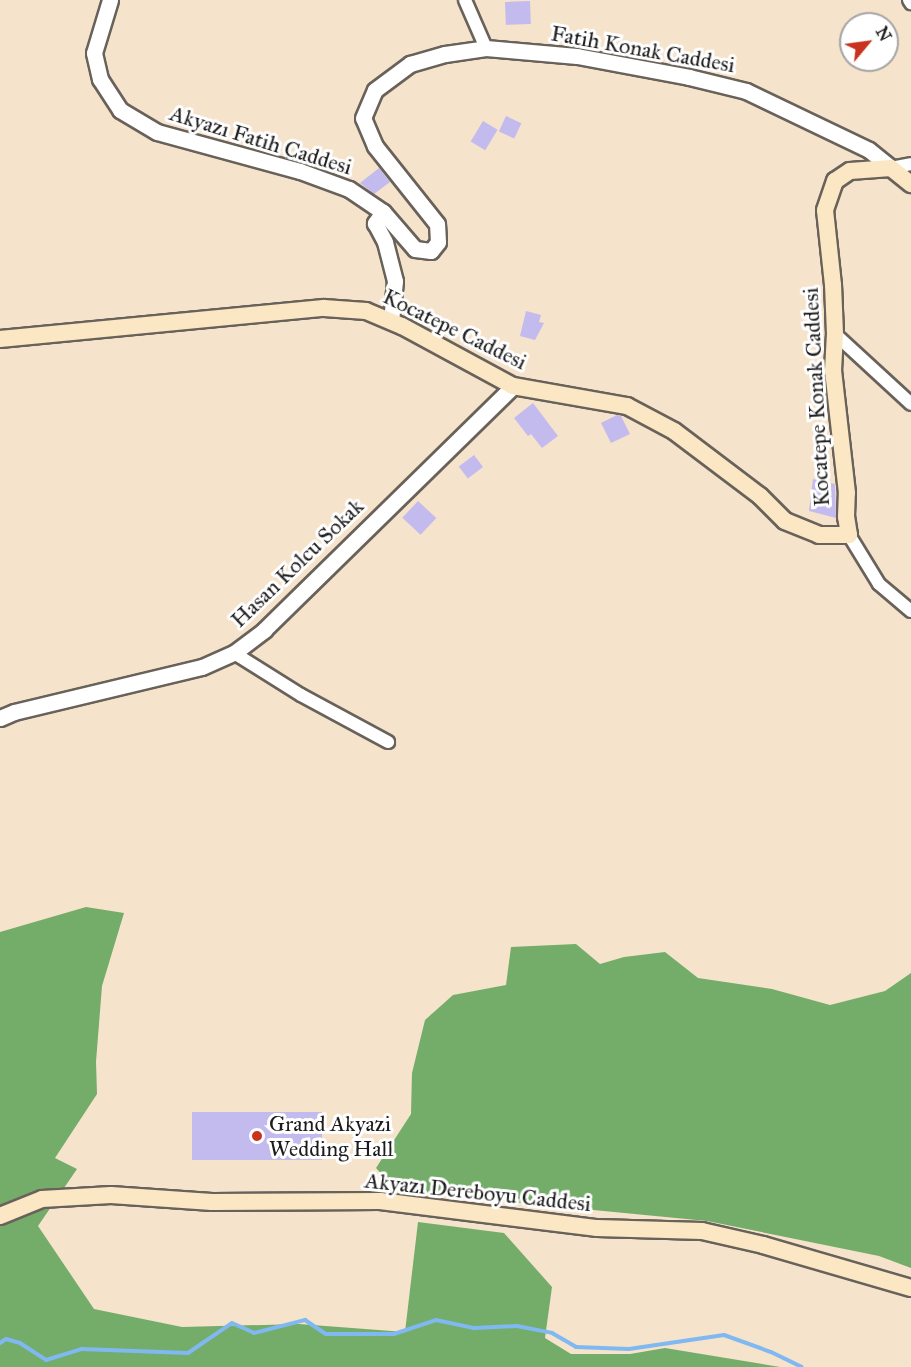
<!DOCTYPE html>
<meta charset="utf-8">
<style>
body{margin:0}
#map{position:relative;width:911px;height:1367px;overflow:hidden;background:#f6e3cc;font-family:"IM FELL Great Primer",serif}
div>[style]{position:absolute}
.forest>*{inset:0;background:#74ac6a}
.stream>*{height:4px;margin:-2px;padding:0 2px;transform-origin:2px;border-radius:2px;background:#80b8f1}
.building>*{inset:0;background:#c3baee;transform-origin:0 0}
.roads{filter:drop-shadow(2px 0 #68625a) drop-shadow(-2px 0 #68625a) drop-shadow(0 2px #68625a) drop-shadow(0 -2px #68625a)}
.minor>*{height:12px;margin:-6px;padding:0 6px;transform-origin:6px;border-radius:6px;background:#fff}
.tertiary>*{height:15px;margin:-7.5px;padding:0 7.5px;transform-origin:7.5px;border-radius:7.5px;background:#fff}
.secondary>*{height:16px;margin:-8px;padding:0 8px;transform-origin:8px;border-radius:8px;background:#fbe7c3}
.dots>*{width:16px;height:16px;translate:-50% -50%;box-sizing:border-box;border:3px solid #fff;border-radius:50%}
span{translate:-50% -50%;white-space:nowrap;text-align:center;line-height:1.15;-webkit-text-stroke:6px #fff;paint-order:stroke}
.street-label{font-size:22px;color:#1c1c1c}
.poi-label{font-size:22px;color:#1c1c1c}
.left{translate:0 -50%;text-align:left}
.north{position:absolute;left:839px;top:12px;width:60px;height:60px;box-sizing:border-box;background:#fff;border:2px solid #a4a4a4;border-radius:50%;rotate:61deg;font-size:16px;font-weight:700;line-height:24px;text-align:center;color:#1c1c1c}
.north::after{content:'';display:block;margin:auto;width:21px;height:27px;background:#c8321e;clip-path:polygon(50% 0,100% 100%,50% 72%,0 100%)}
</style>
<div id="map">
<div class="forest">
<div style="clip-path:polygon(86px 907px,124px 913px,102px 986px,96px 1062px,97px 1094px,55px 1158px,77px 1169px,38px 1226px,94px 1309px,182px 1327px,299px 1324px,405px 1332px,418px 1222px,504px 1233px,552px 1287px,545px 1338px,571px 1354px,630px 1354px,665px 1348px,780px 1367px,0 1367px,0 932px)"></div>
<div style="clip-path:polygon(576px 944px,600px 964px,624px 957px,665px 952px,698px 978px,772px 989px,830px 1005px,885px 991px,911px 973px,911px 1268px,879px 1256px,707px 1221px,397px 1191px,376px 1168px,411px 1114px,412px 1073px,425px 1020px,453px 995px,506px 985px,511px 947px)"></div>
</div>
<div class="stream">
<div style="left:0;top:1343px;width:7px;rotate:-34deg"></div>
<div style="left:6px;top:1339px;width:15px;rotate:16deg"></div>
<div style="left:20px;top:1343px;width:31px;rotate:33deg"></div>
<div style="left:46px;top:1360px;width:37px;rotate:-17deg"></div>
<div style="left:81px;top:1349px;width:107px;rotate:2.1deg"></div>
<div style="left:188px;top:1353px;width:53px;rotate:-34.3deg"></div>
<div style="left:232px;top:1323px;width:24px;rotate:24deg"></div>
<div style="left:254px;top:1333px;width:53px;rotate:-14.3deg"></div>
<div style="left:305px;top:1320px;width:25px;rotate:34deg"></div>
<div style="left:326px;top:1334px;width:68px"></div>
<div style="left:394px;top:1334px;width:44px;rotate:-18.4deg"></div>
<div style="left:436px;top:1320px;width:39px;rotate:12deg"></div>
<div style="left:474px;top:1328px;width:43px;rotate:-2.7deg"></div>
<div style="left:517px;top:1326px;width:36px;rotate:11deg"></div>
<div style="left:552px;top:1333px;width:28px;rotate:30deg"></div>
<div style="left:576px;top:1347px;width:53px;rotate:2.2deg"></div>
<div style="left:629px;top:1349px;width:96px;rotate:-8.4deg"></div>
<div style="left:724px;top:1335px;width:50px;rotate:19.9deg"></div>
<div style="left:771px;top:1352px;width:34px;rotate:26deg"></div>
</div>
<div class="building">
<div style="left:530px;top:1px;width:23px;height:25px;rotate:88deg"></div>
<div style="left:506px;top:116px;width:17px;height:17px;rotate:25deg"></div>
<div style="left:483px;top:121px;width:17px;height:24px;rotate:31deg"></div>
<div style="clip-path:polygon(379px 168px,390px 182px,374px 194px,360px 183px)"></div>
<div style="clip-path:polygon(526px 311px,541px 315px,539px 322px,544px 323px,535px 340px,520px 336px)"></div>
<div style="clip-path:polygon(533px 403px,558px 436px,542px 448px,531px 434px,528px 436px,514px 418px)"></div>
<div style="clip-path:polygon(617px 415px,621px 416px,630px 434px,611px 443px,601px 423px)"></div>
<div style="left:474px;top:455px;width:15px;height:19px;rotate:53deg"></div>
<div style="clip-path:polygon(813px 479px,835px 484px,836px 518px,809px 511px)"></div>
<div style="left:418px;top:501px;width:25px;height:23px;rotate:43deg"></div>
<div style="left:192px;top:1112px;width:130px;height:48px"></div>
</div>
<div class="roads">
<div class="minor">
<div style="left:465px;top:0;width:52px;rotate:66.4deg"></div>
<div style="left:909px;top:0;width:4px;rotate:56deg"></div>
<div style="left:891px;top:168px;width:20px;rotate:-11deg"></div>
<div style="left:835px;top:334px;width:103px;rotate:42.6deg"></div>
<div style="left:849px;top:535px;width:57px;rotate:58.5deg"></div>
<div style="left:879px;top:584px;width:42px;rotate:40.2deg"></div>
<div style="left:234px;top:653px;width:79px;rotate:32.1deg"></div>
<div style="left:301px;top:695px;width:99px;rotate:28.4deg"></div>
</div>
<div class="tertiary">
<div style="left:110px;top:0;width:55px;rotate:106.8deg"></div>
<div style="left:94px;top:53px;width:27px;rotate:77deg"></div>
<div style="left:100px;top:79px;width:37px;rotate:57deg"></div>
<div style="left:120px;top:110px;width:43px;rotate:30.7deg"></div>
<div style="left:157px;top:132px;width:148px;rotate:15.3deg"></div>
<div style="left:300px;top:171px;width:52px;rotate:20.2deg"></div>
<div style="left:349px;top:189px;width:41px;rotate:34.1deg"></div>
<div style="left:383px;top:212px;width:49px;rotate:49.1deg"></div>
<div style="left:415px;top:249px;width:16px;rotate:7deg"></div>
<div style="left:431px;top:251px;width:11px;rotate:-52deg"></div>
<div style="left:438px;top:242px;width:18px;rotate:-93deg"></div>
<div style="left:437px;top:224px;width:100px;rotate:-128.5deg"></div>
<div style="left:375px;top:146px;width:30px;rotate:-113deg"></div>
<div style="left:363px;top:118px;width:30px;rotate:-67deg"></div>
<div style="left:375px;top:90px;width:44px;rotate:-36.6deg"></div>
<div style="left:410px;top:64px;width:36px;rotate:-16deg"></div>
<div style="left:445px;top:54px;width:41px;rotate:-8.3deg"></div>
<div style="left:486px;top:48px;width:91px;rotate:5deg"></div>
<div style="left:577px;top:56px;width:114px;rotate:10.6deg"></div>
<div style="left:689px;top:77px;width:59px;rotate:13.8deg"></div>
<div style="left:746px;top:91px;width:136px;rotate:25.6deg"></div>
<div style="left:869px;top:150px;width:28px;rotate:39deg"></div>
<div style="left:383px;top:212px;width:14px;rotate:126deg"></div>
<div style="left:375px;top:223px;width:21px;rotate:62deg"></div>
<div style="left:385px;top:242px;width:40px;rotate:75.6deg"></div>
<div style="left:395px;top:281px;width:40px;rotate:95.7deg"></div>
<div style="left:0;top:718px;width:15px;rotate:-23deg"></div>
<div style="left:14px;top:712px;width:193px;rotate:-13.5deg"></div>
<div style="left:202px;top:667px;width:35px;rotate:-24deg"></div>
<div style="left:234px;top:653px;width:38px;rotate:-37deg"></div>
<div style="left:264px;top:630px;width:349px;rotate:-44.4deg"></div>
</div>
<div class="secondary">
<div style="left:0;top:339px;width:325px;rotate:-5.5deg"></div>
<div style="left:324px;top:308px;width:42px;rotate:4.1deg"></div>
<div style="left:366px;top:311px;width:39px;rotate:23deg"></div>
<div style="left:402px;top:326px;width:126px;rotate:28.4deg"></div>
<div style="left:513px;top:386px;width:116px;rotate:10deg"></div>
<div style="left:627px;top:406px;width:53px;rotate:28deg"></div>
<div style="left:674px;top:431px;width:108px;rotate:37.1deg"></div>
<div style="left:760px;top:496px;width:35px;rotate:45deg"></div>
<div style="left:785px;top:521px;width:37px;rotate:22deg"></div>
<div style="left:819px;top:535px;width:30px"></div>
<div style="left:849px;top:535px;width:18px;rotate:-99deg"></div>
<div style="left:846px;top:517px;width:24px;rotate:-88deg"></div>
<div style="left:847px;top:493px;width:123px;rotate:-96.5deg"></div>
<div style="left:833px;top:371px;width:37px;rotate:-87deg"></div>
<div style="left:835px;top:334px;width:49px;rotate:-92.3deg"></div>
<div style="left:833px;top:285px;width:75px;rotate:-96.1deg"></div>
<div style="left:825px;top:210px;width:31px;rotate:-71deg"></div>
<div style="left:835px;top:181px;width:18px;rotate:-34deg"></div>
<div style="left:850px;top:171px;width:41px;rotate:-4.2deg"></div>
<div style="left:891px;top:168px;width:26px;rotate:39deg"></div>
<div style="left:0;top:1216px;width:45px;rotate:-22deg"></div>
<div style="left:42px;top:1199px;width:69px;rotate:-3.3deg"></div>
<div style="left:111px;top:1195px;width:101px;rotate:4deg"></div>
<div style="left:212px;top:1202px;width:168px;rotate:-0.3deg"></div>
<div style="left:380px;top:1201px;width:219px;rotate:7.1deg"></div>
<div style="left:597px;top:1228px;width:105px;rotate:1.6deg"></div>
<div style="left:702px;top:1231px;width:63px;rotate:12.9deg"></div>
<div style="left:763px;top:1245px;width:154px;rotate:16.2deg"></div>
</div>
</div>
<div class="dots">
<div style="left:257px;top:1136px;background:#c8321e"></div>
</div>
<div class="street-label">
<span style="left:643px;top:49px;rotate:10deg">Fatih Konak Caddesi</span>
<span style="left:261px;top:140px;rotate:17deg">Akyazı Fatih Caddesi</span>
<span style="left:455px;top:329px;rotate:26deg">Kocatepe Caddesi</span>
<span style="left:816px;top:397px;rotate:-93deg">Kocatepe Konak Caddesi</span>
<span style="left:297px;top:563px;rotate:-44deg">Hasan Kolcu Sokak</span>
<span style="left:478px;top:1192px;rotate:6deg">Akyazı Dereboyu Caddesi</span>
</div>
<div class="poi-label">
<span class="left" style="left:269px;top:1136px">Grand Akyazi<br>Wedding Hall</span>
</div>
<div class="north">N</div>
</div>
